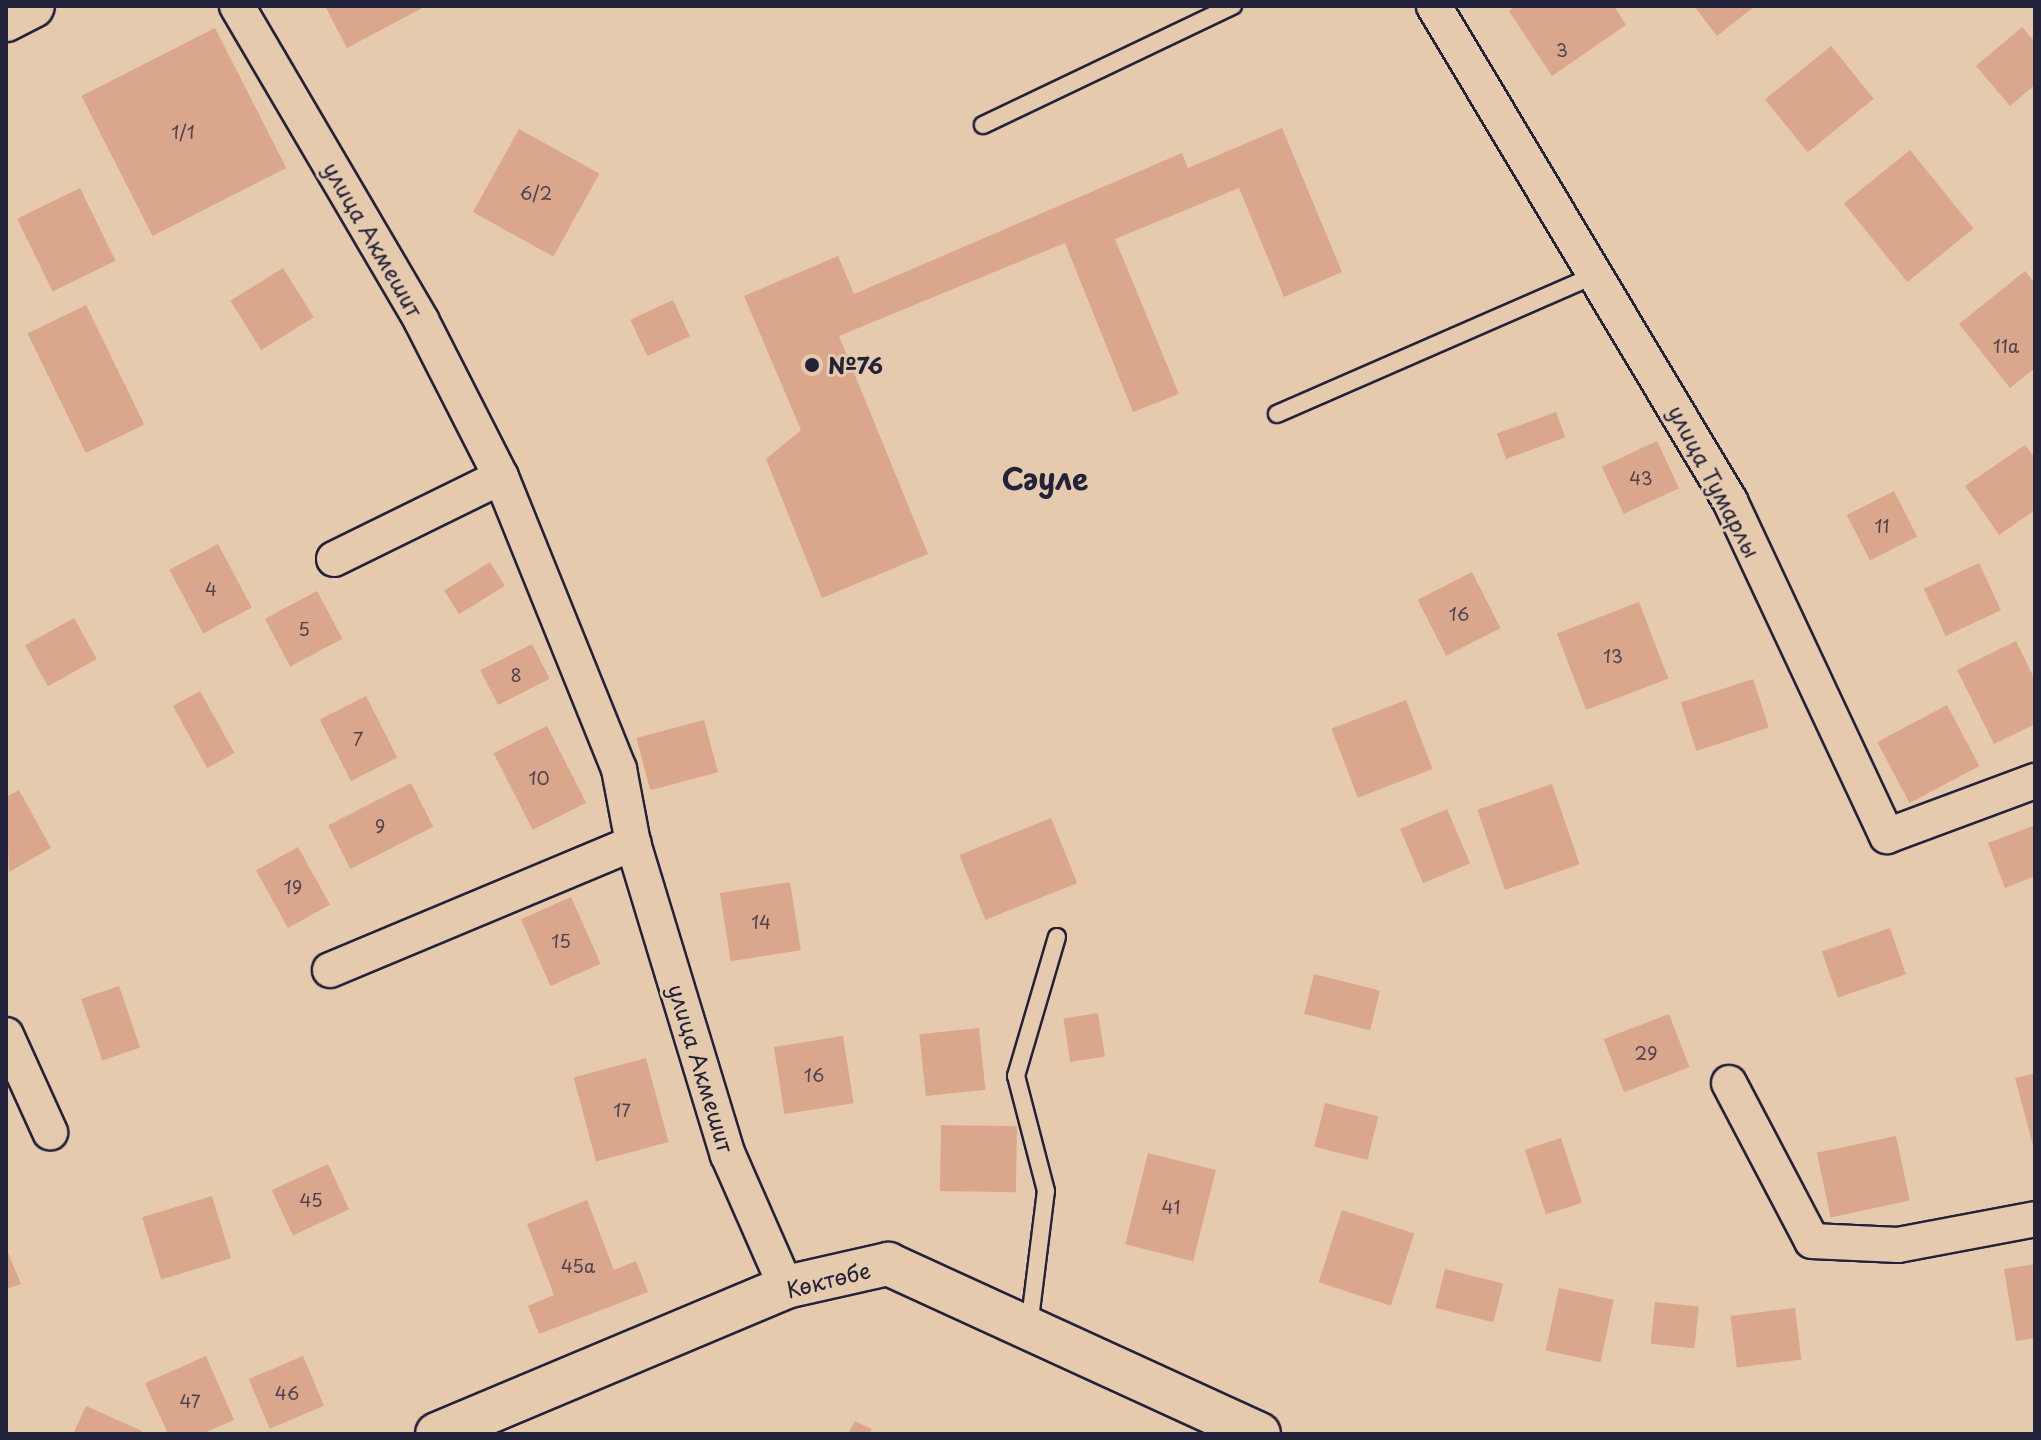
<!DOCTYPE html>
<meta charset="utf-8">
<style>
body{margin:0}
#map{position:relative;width:2041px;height:1440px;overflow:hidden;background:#e6caad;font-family:"Playpen Sans",sans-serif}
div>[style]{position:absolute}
.building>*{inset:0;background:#daa78d;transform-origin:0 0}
.roads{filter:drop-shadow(2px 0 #22223b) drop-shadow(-2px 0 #22223b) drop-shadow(0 2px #22223b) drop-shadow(0 -2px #22223b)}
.service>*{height:16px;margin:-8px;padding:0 8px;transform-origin:8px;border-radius:8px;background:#e6caad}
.minor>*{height:34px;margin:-17px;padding:0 17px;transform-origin:17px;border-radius:17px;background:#e6caad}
.tertiary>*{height:42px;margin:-21px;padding:0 21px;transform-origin:21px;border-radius:21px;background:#e6caad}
.dots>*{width:22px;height:22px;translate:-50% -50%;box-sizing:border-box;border:4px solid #e6caad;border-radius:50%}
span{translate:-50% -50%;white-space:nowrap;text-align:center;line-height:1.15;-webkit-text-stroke:6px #e6caad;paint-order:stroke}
.number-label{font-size:18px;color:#504350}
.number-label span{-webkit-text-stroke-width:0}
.street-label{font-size:22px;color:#22223b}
.poi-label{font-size:22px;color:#22223b;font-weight:700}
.left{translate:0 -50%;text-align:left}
.district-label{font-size:30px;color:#22223b;font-weight:700}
.frame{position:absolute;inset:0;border:8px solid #22223b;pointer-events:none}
</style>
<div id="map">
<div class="building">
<div style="clip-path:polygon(325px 6px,426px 6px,347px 48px)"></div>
<div style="clip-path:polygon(1516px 6px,1614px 6px,1626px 25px,1552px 76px,1509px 11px)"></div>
<div style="clip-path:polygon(1694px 6px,1755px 6px,1717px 36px)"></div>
<div style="clip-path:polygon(2022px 27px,2035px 42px,2035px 85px,2010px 106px,1976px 66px)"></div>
<div style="left:215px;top:28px;width:157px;height:150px;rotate:63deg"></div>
<div style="left:1831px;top:46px;width:68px;height:85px;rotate:51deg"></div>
<div style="clip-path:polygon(1282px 128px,1342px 272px,1284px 297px,1239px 188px,1115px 239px,1179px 394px,1133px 412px,1065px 243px,839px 336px,928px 554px,822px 598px,766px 459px,801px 430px,744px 296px,838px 256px,854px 294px,1182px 153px,1188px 168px)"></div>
<div style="left:519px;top:129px;width:92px;height:95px;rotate:29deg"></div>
<div style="left:1910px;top:150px;width:101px;height:85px;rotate:51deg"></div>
<div style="left:80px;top:188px;width:81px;height:70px;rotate:64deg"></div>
<div style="left:283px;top:268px;width:58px;height:62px;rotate:58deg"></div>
<div style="clip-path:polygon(2025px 271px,2035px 283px,2035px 368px,2010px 388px,1959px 324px)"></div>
<div style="left:673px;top:300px;width:40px;height:47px;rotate:65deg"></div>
<div style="left:86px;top:305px;width:133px;height:65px;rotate:64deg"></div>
<div style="left:1556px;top:412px;width:27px;height:63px;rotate:70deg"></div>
<div style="left:1657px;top:441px;width:52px;height:61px;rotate:65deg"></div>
<div style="clip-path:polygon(2025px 445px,2035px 458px,2035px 510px,1999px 535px,1965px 486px)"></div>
<div style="left:1894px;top:491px;width:51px;height:53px;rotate:63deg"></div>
<div style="left:218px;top:544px;width:72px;height:55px;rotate:62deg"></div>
<div style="left:490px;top:562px;width:28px;height:54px;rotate:58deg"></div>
<div style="left:1979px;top:563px;width:52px;height:61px;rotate:65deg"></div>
<div style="left:1472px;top:572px;width:63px;height:61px;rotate:63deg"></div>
<div style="left:317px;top:591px;width:54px;height:59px;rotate:62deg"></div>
<div style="left:1639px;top:602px;width:82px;height:88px;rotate:69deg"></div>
<div style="left:74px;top:618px;width:47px;height:56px;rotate:61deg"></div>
<div style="clip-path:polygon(2016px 641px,2035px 680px,2035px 724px,1994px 744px,1957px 670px)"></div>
<div style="left:532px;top:644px;width:39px;height:58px;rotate:63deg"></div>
<div style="left:1753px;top:679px;width:51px;height:76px;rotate:72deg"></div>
<div style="left:200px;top:691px;width:71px;height:31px;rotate:61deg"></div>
<div style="left:366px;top:696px;width:69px;height:52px;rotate:63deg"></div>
<div style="left:1406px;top:700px;width:74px;height:80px;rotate:69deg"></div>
<div style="left:1947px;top:705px;width:69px;height:79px;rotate:62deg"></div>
<div style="left:704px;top:720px;width:54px;height:70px;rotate:75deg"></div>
<div style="left:547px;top:726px;width:86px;height:60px;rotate:63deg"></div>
<div style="left:411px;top:783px;width:49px;height:93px;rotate:63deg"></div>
<div style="left:1552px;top:784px;width:85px;height:79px;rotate:71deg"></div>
<div style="clip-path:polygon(19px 790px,51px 848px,9px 872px,6px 797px)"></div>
<div style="left:1447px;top:809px;width:59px;height:51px;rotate:67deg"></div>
<div style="left:1051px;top:818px;width:70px;height:99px;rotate:68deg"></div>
<div style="clip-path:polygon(2035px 825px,2035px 876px,2005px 888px,1988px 843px)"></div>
<div style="left:298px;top:847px;width:66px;height:48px;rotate:61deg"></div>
<div style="left:790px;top:882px;width:69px;height:71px;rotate:81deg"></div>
<div style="left:571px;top:897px;width:73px;height:55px;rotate:66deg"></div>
<div style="left:1890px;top:928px;width:49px;height:72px;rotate:71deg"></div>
<div style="left:1314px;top:974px;width:68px;height:41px;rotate:14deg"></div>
<div style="left:119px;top:986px;width:65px;height:40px;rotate:71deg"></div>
<div style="left:1098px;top:1013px;width:44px;height:35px;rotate:81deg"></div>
<div style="left:1669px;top:1014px;width:57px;height:70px;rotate:69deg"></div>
<div style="left:979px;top:1028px;width:62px;height:60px;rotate:84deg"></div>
<div style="left:843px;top:1036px;width:68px;height:70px;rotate:81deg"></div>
<div style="left:646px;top:1058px;width:87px;height:75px;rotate:75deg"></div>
<div style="clip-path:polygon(2035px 1073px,2035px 1149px,2034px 1149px,2015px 1078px)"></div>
<div style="left:1325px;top:1103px;width:55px;height:45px;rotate:14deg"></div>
<div style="left:941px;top:1125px;width:76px;height:66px;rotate:1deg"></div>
<div style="left:1896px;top:1136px;width:66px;height:81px;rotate:78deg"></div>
<div style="left:1561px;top:1138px;width:68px;height:38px;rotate:72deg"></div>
<div style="left:1148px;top:1153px;width:70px;height:94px;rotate:14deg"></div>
<div style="left:328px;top:1164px;width:50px;height:62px;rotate:65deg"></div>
<div style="left:212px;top:1196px;width:65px;height:73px;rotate:73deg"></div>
<div style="clip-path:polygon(587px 1200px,614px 1270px,636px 1261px,648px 1292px,539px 1334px,528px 1306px,554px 1295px,527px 1224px)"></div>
<div style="left:1342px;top:1210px;width:76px;height:76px;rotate:18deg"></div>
<div style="clip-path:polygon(6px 1248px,21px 1284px,6px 1289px)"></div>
<div style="clip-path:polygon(2035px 1264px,2035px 1338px,2016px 1341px,2004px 1269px)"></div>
<div style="left:1445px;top:1269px;width:60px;height:40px;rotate:14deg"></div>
<div style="left:1559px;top:1288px;width:56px;height:64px;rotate:12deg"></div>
<div style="left:1655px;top:1302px;width:44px;height:42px;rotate:6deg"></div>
<div style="left:1795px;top:1308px;width:52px;height:65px;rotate:83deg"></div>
<div style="clip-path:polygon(206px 1356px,234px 1420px,202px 1434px,168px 1434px,145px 1383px)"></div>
<div style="left:303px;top:1356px;width:54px;height:59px;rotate:67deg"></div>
<div style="clip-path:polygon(86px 1406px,142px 1431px,141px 1434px,73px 1434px)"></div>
<div style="clip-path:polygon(855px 1421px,872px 1429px,869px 1434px,848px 1434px)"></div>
</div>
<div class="roads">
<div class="service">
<div style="left:983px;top:125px;width:277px;rotate:-25.5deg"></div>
<div style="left:1277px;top:414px;width:349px;rotate:-23.6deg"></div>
<div style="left:1029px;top:1327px;width:137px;rotate:-82.9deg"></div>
<div style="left:1046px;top:1191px;width:119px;rotate:-104.6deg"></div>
<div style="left:1016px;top:1076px;width:145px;rotate:-73.6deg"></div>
</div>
<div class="minor">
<div style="left:237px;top:6px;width:364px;rotate:59.6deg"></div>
<div style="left:421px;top:320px;width:176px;rotate:63deg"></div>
<div style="left:1434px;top:6px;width:577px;rotate:59.12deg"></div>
<div style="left:1730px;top:501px;width:370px;rotate:64.9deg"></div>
<div style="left:1887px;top:836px;width:158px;rotate:-20.4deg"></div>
<div style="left:334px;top:559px;width:186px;rotate:-26.2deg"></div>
<div style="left:501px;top:477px;width:315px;rotate:68deg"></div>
<div style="left:619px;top:769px;width:75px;rotate:79.3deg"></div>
<div style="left:330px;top:970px;width:329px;rotate:-22.7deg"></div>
<div style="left:633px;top:843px;width:326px;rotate:73.1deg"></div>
<div style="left:728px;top:1155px;width:144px;rotate:66.3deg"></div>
<div style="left:6px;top:1035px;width:107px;rotate:65.6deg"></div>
<div style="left:1729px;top:1083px;width:178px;rotate:62.3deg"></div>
<div style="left:1812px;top:1241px;width:86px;rotate:2.7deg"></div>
<div style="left:1898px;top:1245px;width:139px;rotate:-10.7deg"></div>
</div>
<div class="tertiary">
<div style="left:6px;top:20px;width:30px;rotate:-27deg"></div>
<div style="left:437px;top:1434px;width:379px;rotate:-22.8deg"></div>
<div style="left:786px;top:1287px;width:105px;rotate:-12.7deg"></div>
<div style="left:888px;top:1264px;width:408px;rotate:24.6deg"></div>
</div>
</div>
<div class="dots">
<div style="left:812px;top:365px;background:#22223b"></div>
</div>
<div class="number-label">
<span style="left:1562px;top:50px">3</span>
<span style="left:183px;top:132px">1/1</span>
<span style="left:536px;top:193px">6/2</span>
<span style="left:2006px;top:346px">11а</span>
<span style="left:1641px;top:478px">43</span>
<span style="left:1882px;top:526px">11</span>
<span style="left:211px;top:589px">4</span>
<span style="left:1459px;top:614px">16</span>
<span style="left:304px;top:629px">5</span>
<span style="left:1613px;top:656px">13</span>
<span style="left:516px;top:675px">8</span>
<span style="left:358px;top:739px">7</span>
<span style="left:539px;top:778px">10</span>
<span style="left:380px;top:826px">9</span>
<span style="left:293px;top:887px">19</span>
<span style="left:761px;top:922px">14</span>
<span style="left:561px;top:941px">15</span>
<span style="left:1646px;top:1053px">29</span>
<span style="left:814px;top:1075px">16</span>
<span style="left:622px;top:1110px">17</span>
<span style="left:311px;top:1200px">45</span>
<span style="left:1171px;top:1207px">41</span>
<span style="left:578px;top:1266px">45а</span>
<span style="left:287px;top:1393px">46</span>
<span style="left:190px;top:1401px">47</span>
</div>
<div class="street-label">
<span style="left:374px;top:239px;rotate:60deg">улица Акмешит</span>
<span style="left:1715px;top:481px;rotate:62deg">улица Тумарлы</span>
<span style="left:702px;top:1068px;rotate:73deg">улица Акмешит</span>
<span style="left:828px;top:1279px;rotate:-14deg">Көктөбе</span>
</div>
<div class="poi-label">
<span class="left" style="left:828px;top:365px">№76</span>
</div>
<div class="district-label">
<span style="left:1045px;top:478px">Сәуле</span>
</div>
<div class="frame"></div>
</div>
